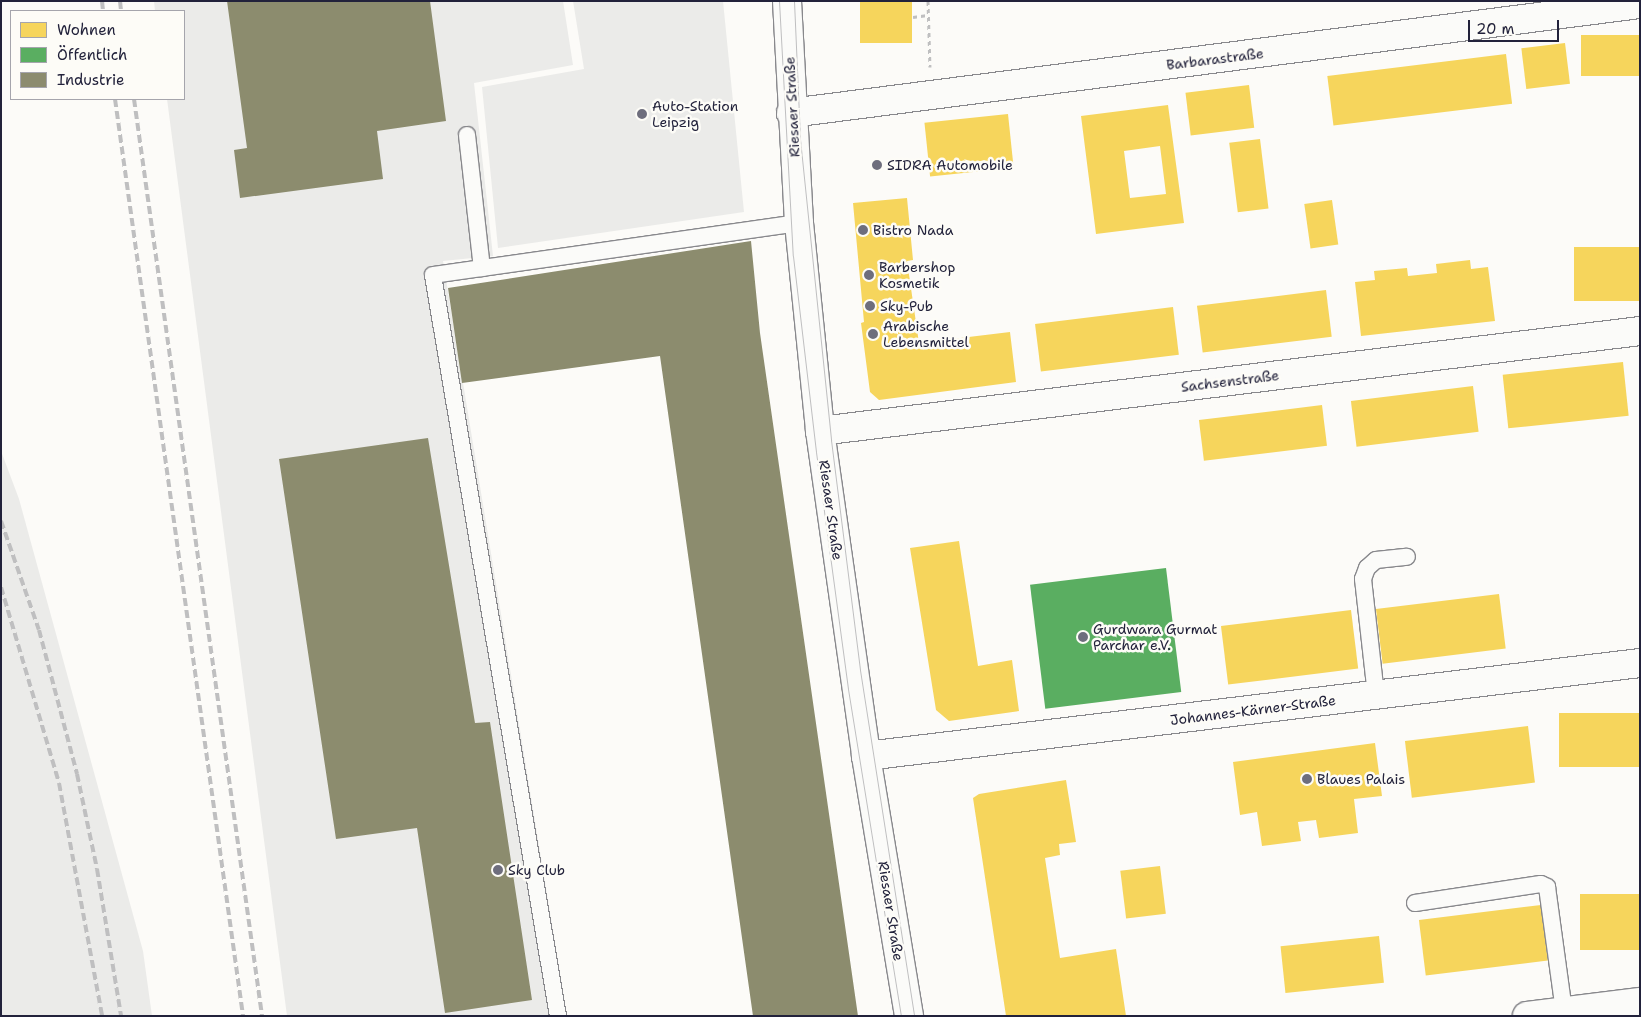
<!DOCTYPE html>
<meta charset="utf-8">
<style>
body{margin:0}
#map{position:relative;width:1641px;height:1017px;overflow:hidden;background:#fcfbf8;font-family:"Shantell Sans",sans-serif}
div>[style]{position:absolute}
.built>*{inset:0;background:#ebebe9}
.homes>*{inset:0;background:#f6d55c;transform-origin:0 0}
.public>*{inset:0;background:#5aae61;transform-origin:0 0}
.industry>*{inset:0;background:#8c8c6e}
.path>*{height:3px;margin-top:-1.5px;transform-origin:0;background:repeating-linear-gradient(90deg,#bfbfc0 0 4px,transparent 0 8px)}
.roads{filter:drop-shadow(1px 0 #88888c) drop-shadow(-1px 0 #88888c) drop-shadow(0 1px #88888c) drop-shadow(0 -1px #88888c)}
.lane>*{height:16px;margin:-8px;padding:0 8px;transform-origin:8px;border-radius:8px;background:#fbfbf9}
.street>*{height:28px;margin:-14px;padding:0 14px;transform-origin:14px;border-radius:14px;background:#fbfbf9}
.secondary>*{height:28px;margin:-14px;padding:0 14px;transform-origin:14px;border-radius:14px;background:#fbfbf9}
.tram>*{height:1px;margin:-0.5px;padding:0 0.5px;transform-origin:0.5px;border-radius:0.5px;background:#bfbfc0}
.rail>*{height:4px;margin-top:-2px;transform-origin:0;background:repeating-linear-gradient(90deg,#bfbfc0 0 8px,transparent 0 12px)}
.dots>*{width:14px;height:14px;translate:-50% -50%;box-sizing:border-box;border:2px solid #fdfcf7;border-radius:50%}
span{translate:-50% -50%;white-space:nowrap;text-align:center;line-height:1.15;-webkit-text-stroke:5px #fdfcf7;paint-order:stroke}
.street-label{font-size:14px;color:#22223b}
.poi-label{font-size:14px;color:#22223b}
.left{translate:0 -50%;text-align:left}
.frame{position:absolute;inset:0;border:2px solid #22223b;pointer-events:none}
.legend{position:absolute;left:10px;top:10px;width:175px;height:90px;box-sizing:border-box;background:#fdfcf7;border:1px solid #a5a5ac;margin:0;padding:6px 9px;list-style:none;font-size:15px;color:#22223b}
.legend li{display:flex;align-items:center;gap:10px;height:25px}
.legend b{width:25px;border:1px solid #a5a5ac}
.scale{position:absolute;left:1468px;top:20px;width:91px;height:22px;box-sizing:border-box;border:2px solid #22223b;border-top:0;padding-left:6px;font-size:15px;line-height:18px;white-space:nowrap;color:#22223b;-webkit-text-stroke:4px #fdfcf7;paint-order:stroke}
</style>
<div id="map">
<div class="built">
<div style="clip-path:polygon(154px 1px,563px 1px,573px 65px,474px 83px,493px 256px,443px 261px,567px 1016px,287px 1016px,167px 99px,184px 99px,184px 11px,155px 11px)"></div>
<div style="clip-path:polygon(573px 1px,723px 1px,744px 212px,498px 248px,482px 87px,584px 69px)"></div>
<div style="clip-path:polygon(1px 451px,19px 499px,143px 951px,152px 1016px,1px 1016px)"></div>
</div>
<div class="homes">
<div style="left:860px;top:1px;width:52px;height:42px"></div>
<div style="left:1640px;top:35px;width:41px;height:59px;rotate:90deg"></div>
<div style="left:1565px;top:43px;width:41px;height:44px;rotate:83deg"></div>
<div style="left:1506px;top:54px;width:50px;height:180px;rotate:83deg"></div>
<div style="left:1249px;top:85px;width:43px;height:64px;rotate:83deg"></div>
<div style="clip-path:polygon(evenodd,1168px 105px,1184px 223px,1096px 234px,1081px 116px,1168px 105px,1160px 146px,1166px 194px,1130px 198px,1124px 151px,1160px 146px)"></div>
<div style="left:1008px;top:114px;width:54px;height:84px;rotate:84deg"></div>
<div style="left:1260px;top:139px;width:70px;height:31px;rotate:83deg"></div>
<div style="clip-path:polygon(907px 198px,913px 260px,907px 261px,919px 343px,1010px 332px,1016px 382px,879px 400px,870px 392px,861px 323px,864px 322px,853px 203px)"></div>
<div style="left:1332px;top:200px;width:45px;height:28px;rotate:82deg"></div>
<div style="left:1640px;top:247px;width:54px;height:66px;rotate:90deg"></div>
<div style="clip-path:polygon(1470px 260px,1471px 269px,1488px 267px,1495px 321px,1361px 336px,1355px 282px,1375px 280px,1374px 271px,1407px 268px,1408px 276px,1437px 273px,1436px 264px)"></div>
<div style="left:1326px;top:290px;width:47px;height:130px;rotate:83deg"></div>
<div style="left:1173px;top:307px;width:48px;height:139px;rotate:83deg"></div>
<div style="left:1623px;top:362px;width:54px;height:121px;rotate:84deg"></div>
<div style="left:1473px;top:386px;width:46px;height:123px;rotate:83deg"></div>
<div style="left:1322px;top:405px;width:41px;height:124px;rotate:83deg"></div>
<div style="clip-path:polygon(959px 541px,978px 666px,1012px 660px,1019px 711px,949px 721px,936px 710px,910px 548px)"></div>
<div style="left:1499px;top:594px;width:55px;height:124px;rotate:83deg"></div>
<div style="left:1351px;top:610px;width:59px;height:131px;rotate:83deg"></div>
<div style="left:1640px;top:713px;width:54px;height:81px;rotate:90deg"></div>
<div style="left:1528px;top:726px;width:57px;height:124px;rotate:83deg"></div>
<div style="clip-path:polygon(1375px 743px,1382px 796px,1354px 799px,1358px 833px,1319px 838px,1316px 820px,1298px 822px,1301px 841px,1262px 846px,1257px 812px,1240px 815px,1233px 762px)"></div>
<div style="clip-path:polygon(1066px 780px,1076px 842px,1059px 844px,1060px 855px,1045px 858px,1060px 958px,1116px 949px,1126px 1016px,1006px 1016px,973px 798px,979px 794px)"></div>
<div style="left:1160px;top:866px;width:48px;height:40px;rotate:83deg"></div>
<div style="left:1640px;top:894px;width:56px;height:60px;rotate:90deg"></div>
<div style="left:1541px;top:905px;width:56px;height:123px;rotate:83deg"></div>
<div style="left:1379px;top:936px;width:47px;height:99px;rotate:84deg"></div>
</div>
<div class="public">
<div style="left:1166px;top:568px;width:125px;height:137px;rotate:83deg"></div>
</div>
<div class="industry">
<div style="clip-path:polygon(227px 1px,430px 1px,446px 121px,377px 131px,383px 179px,240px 198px,234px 150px,247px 148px)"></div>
<div style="clip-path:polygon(751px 241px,760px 333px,858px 1016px,753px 1016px,660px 356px,462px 383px,448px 288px)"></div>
<div style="clip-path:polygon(428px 438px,475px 723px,490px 722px,532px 1000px,445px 1013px,417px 828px,336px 839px,279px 459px)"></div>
</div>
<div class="path">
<div style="left:928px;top:1px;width:66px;rotate:88.3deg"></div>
<div style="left:913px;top:17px;width:15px;rotate:-8deg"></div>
</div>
<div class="roads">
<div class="lane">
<div style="left:467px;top:135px;width:134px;rotate:83.6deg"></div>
<div style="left:1376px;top:695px;width:117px;rotate:-96.4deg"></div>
<div style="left:1363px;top:579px;width:12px;rotate:-70deg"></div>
<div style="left:1367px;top:568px;width:12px;rotate:-42deg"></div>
<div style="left:1376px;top:560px;width:31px;rotate:-6deg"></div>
<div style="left:1415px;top:903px;width:127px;rotate:-8.6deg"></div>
<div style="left:1541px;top:884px;width:7px;rotate:27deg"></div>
<div style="left:1547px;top:887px;width:125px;rotate:82.2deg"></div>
<div style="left:558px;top:1016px;width:751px;rotate:-99.58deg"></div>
<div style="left:433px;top:275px;width:370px;rotate:-8.1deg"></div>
</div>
<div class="street">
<div style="left:791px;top:113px;width:856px;rotate:-7.32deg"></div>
<div style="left:820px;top:431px;width:826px;rotate:-6.95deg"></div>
<div style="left:866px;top:756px;width:780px;rotate:-6.85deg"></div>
<div style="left:1527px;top:1016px;width:114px;rotate:-7.1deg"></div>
</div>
<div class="secondary">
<div style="left:787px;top:1px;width:222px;rotate:86.9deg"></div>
<div style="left:799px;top:223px;width:209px;rotate:84.2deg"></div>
<div style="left:820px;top:431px;width:328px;rotate:81.9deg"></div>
<div style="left:866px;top:756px;width:264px;rotate:80.6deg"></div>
</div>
</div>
<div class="tram">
<div style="left:779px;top:1px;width:255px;rotate:86.9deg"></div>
<div style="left:793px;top:256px;width:197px;rotate:83.3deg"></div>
<div style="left:816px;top:452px;width:239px;rotate:82.3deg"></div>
<div style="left:848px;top:689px;width:331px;rotate:80.8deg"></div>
<div style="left:794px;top:1px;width:138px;rotate:87.5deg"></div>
<div style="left:800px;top:139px;width:303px;rotate:84.1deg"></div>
<div style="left:831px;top:440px;width:232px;rotate:82.8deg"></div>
<div style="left:860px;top:670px;width:350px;rotate:81.1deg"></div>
</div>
<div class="rail">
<div style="left:102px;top:1px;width:10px;rotate:84deg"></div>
<div style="left:120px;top:1px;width:10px;rotate:84deg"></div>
<div style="left:115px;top:99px;width:926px;rotate:82.05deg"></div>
<div style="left:134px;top:99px;width:926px;rotate:82.05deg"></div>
<div style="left:1px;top:521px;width:115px;rotate:70.8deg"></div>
<div style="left:39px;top:630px;width:149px;rotate:75.2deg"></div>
<div style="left:77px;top:774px;width:97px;rotate:78.1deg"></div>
<div style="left:97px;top:869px;width:149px;rotate:80.7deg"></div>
<div style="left:1px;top:587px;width:204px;rotate:73.5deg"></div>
<div style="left:59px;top:783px;width:237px;rotate:79.5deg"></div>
</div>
<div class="dots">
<div style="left:642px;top:114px;background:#6e6e7d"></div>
<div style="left:877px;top:165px;background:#6e6e7d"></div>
<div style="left:863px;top:230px;background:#6e6e7d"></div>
<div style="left:869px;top:275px;background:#6e6e7d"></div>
<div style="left:870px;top:306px;background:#6e6e7d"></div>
<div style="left:873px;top:334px;background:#6e6e7d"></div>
<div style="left:1083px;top:637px;background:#6e6e7d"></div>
<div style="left:1307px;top:779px;background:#6e6e7d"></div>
<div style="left:498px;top:870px;background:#6e6e7d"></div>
</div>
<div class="street-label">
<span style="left:1215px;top:59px;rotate:-7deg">Barbarastraße</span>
<span style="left:792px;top:107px;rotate:-93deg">Riesaer Straße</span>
<span style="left:1230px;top:381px;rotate:-7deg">Sachsenstraße</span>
<span style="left:831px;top:510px;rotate:82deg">Riesaer Straße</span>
<span style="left:1253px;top:710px;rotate:-7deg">Johannes-Kärner-Straße</span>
<span style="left:891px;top:911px;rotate:81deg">Riesaer Straße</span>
</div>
<div class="poi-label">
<span class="left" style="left:652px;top:114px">Auto-Station<br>Leipzig</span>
<span class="left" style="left:887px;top:165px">SIDRA Automobile</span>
<span class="left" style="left:873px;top:230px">Bistro Nada</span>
<span class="left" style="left:879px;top:275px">Barbershop<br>Kosmetik</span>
<span class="left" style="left:880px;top:306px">Sky-Pub</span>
<span class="left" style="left:883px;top:334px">Arabische<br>Lebensmittel</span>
<span class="left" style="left:1093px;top:637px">Gurdwara Gurmat<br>Parchar e.V.</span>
<span class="left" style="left:1317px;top:779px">Blaues Palais</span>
<span class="left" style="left:508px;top:870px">Sky Club</span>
</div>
<div class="frame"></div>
<ul class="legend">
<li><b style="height:14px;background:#f6d55c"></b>Wohnen</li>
<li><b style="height:14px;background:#5aae61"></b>Öffentlich</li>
<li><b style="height:14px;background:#8c8c6e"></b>Industrie</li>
</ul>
<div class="scale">20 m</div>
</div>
